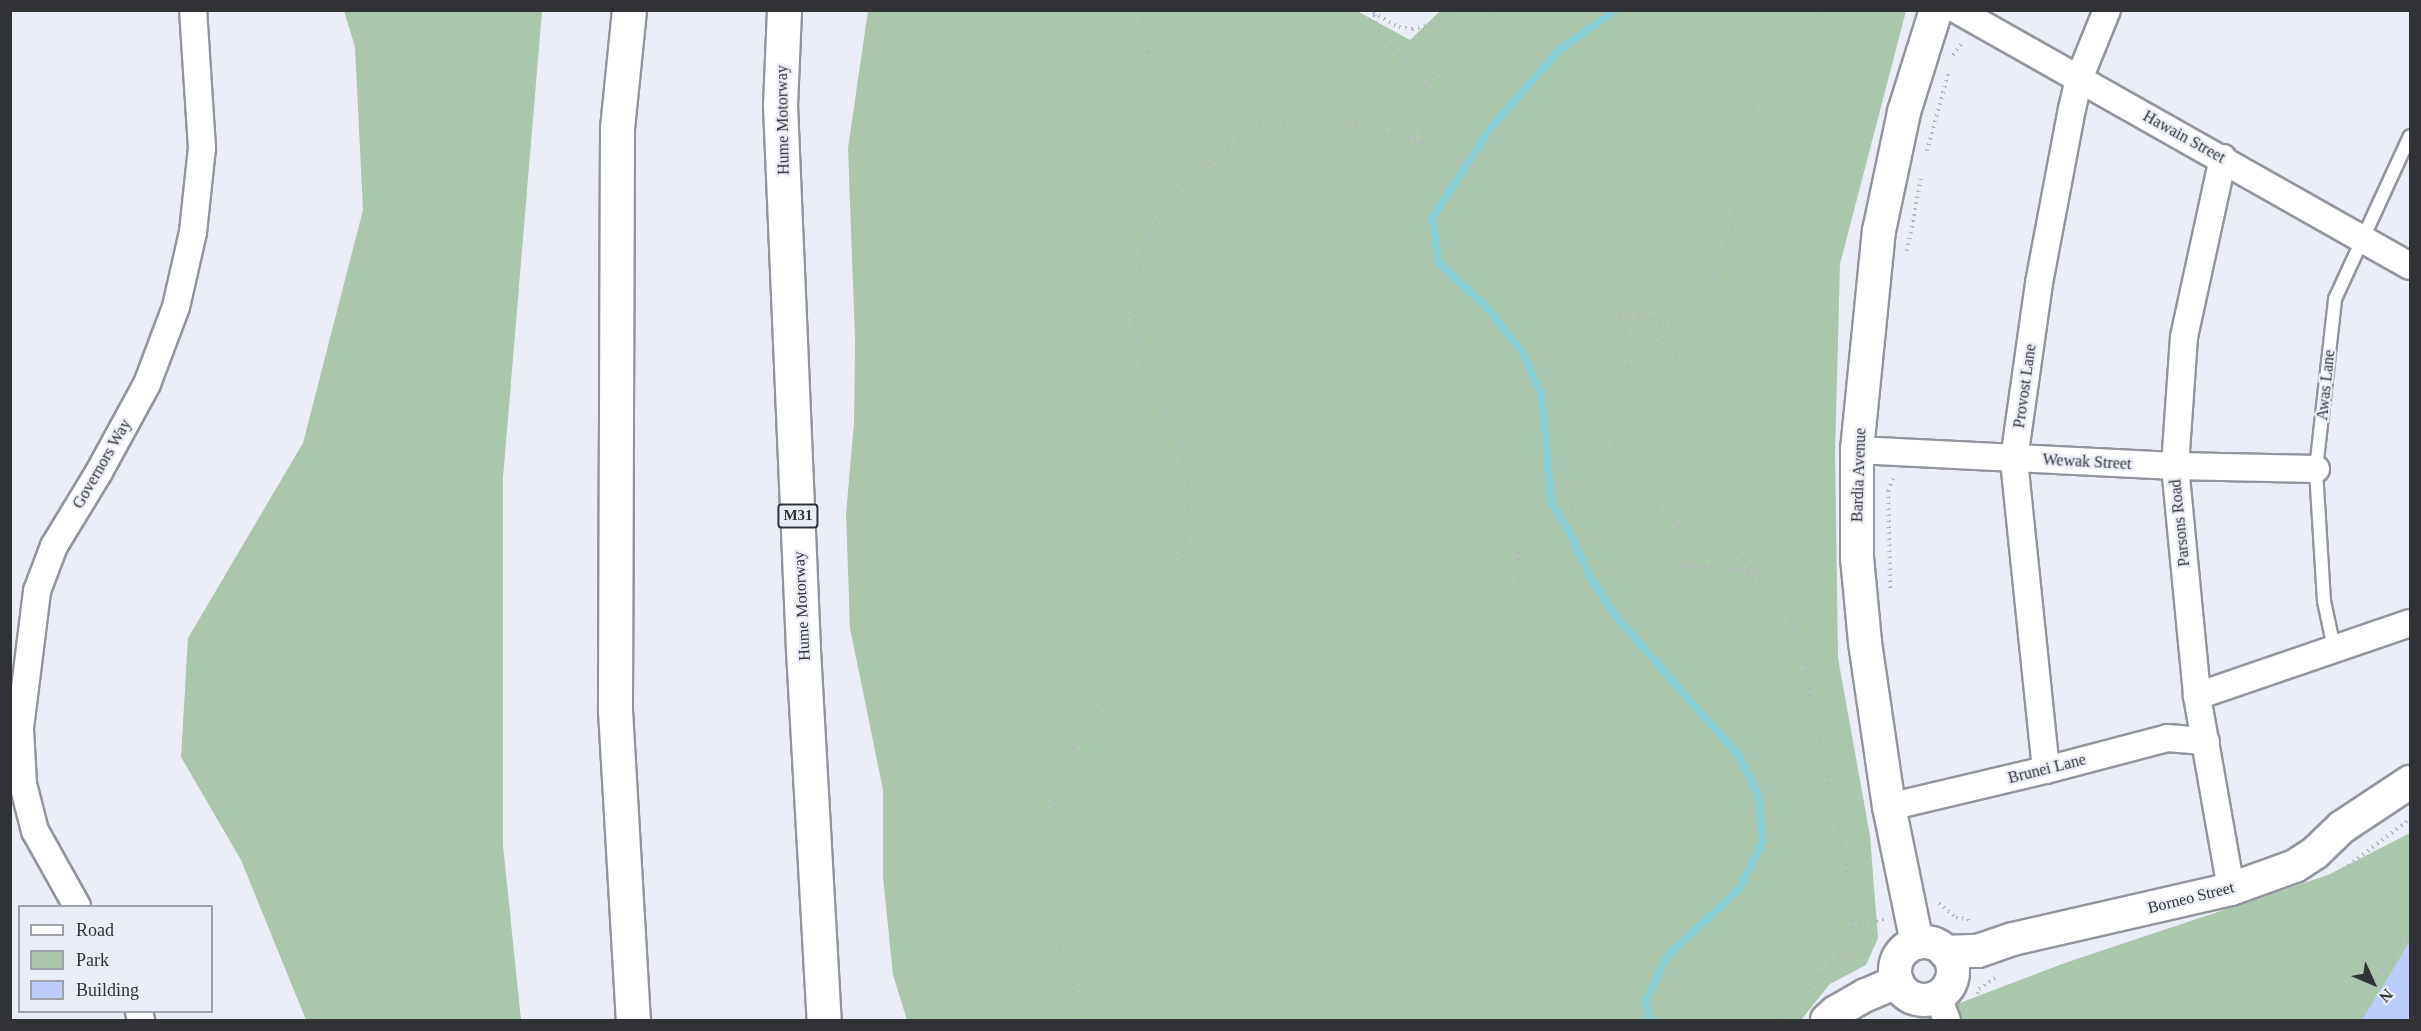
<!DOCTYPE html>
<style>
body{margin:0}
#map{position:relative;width:2421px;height:1031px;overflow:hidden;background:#eaedf6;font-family:Georgia,serif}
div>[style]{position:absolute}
.green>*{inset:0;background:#aac6ac}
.stream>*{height:8px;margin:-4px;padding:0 4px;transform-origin:4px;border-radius:4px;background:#8acfd4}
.building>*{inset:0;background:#bdccfc}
.path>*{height:4px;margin-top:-2px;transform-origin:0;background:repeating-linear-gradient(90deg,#b2b5bc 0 1.5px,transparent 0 6px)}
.roads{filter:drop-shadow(2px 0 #93959d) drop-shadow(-2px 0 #93959d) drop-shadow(0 2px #93959d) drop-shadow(0 -2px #93959d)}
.service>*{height:12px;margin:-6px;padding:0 6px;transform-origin:6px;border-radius:6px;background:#fff}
.minor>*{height:26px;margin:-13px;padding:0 13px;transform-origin:13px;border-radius:13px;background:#fff}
.tertiary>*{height:32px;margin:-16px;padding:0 16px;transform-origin:16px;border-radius:16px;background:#fff}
.tertiary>.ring{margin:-16px;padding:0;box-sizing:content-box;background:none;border:32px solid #fff;border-radius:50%}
.motorway>*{height:33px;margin:-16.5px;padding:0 16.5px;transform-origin:16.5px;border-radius:16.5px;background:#fff}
span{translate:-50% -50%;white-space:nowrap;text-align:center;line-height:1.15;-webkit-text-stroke:4.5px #eaedf6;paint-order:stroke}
.shield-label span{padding:2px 4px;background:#eaedf6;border:2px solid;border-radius:4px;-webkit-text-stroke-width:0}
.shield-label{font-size:15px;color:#313235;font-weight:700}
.street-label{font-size:16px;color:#313235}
.frame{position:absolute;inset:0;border:12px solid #313235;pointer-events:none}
.legend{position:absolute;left:18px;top:905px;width:195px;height:108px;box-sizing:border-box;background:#eaedf6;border:2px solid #a0a2a9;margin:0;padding:8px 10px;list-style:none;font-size:18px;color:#313235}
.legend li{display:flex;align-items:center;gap:12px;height:30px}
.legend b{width:30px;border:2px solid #a0a2a9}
.north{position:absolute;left:2343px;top:953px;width:60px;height:60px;-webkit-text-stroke:4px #eaedf6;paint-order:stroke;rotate:134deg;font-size:16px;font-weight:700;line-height:24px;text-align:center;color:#313235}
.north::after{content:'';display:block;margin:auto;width:21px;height:27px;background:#313235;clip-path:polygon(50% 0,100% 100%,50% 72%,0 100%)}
</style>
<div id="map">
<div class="green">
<div style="clip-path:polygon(344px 11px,542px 11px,503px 478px,503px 845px,521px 1020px,306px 1020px,241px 860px,181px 757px,188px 638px,303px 443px,363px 210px,355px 47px)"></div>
<div style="clip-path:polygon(868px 11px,1357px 11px,1410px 40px,1440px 11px,1906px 11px,1840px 264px,1835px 453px,1838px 658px,1870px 836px,1878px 938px,1866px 965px,1830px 984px,1801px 1020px,907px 1020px,893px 975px,883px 877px,883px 790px,850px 628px,846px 514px,854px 423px,855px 340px,848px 148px)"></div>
<div style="clip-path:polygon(2410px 833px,2410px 1020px,1915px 1020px,2062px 964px,2328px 875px)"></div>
</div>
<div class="stream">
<div style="left:1616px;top:10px;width:70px;rotate:144.9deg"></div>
<div style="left:1559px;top:50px;width:103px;rotate:131.4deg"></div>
<div style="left:1491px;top:127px;width:108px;rotate:123deg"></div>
<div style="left:1432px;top:218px;width:46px;rotate:81.2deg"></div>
<div style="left:1439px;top:263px;width:64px;rotate:43.1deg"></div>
<div style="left:1486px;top:307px;width:55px;rotate:50.9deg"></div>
<div style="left:1521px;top:350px;width:48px;rotate:65.6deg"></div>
<div style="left:1541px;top:394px;width:108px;rotate:84.7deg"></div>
<div style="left:1551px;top:502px;width:34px;rotate:58deg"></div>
<div style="left:1569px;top:531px;width:51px;rotate:65.5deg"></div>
<div style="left:1590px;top:577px;width:49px;rotate:56.6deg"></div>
<div style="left:1617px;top:618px;width:184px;rotate:48.5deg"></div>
<div style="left:1739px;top:756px;width:43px;rotate:64deg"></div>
<div style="left:1758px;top:795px;width:46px;rotate:83.8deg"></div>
<div style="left:1763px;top:841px;width:54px;rotate:116.6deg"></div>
<div style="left:1739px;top:889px;width:98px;rotate:137.1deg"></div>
<div style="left:1667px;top:956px;width:51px;rotate:115.6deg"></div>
<div style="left:1645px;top:1002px;width:19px;rotate:74deg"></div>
</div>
<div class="building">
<div style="clip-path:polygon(2410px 941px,2410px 1020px,2362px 1020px)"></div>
</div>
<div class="path">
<div style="left:1143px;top:10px;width:11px;rotate:95deg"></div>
<div style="left:1142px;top:21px;width:32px;rotate:79deg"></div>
<div style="left:1148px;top:52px;width:128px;rotate:61.4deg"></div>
<div style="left:1368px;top:10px;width:35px;rotate:29deg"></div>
<div style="left:1399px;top:27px;width:13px;rotate:9deg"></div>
<div style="left:1412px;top:29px;width:23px;rotate:-13deg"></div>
<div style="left:1434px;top:24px;width:24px;rotate:-36deg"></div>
<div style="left:1375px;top:15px;width:10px;rotate:84deg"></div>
<div style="left:1376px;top:25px;width:18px;rotate:61deg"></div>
<div style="left:1385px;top:41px;width:28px;rotate:45deg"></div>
<div style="left:1405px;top:61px;width:22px;rotate:68deg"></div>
<div style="left:1413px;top:81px;width:14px;rotate:21deg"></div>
<div style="left:1953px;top:55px;width:16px;rotate:-52deg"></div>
<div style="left:1423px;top:142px;width:56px;rotate:-86.9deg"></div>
<div style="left:1426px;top:86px;width:104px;rotate:-46.9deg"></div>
<div style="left:1927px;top:151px;width:80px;rotate:-74.7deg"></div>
<div style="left:1907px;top:251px;width:74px;rotate:-79.1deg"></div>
<div style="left:1619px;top:316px;width:19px;rotate:-3deg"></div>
<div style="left:1638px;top:315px;width:16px;rotate:14deg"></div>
<div style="left:1654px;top:319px;width:23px;rotate:29deg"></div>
<div style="left:1628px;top:366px;width:78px;rotate:-38.2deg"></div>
<div style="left:1689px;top:318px;width:27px;rotate:-54deg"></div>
<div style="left:1705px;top:296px;width:35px;rotate:-63deg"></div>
<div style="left:1721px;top:265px;width:39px;rotate:-72deg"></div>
<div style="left:1733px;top:228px;width:70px;rotate:-85.1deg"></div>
<div style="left:1739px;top:158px;width:52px;rotate:-73.3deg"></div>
<div style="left:1754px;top:108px;width:34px;rotate:-66deg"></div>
<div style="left:1768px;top:77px;width:86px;rotate:-51.1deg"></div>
<div style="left:1625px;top:406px;width:11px;rotate:5deg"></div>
<div style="left:1636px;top:407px;width:19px;rotate:-25deg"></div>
<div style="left:1653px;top:399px;width:29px;rotate:-55deg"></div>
<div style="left:1670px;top:375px;width:22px;rotate:-72deg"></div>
<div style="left:1677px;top:354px;width:10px;rotate:-96deg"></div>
<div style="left:1676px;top:344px;width:12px;rotate:-121deg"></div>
<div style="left:1618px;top:440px;width:47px;rotate:66.2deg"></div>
<div style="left:1637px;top:483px;width:33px;rotate:51deg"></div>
<div style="left:1658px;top:509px;width:26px;rotate:40deg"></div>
<div style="left:1678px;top:526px;width:48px;rotate:22.2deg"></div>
<div style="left:1722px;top:544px;width:24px;rotate:35deg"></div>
<div style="left:1742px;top:558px;width:21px;rotate:45deg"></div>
<div style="left:1757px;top:573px;width:57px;rotate:53.5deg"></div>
<div style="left:1791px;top:619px;width:30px;rotate:70deg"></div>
<div style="left:1801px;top:647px;width:274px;rotate:78.4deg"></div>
<div style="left:1856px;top:915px;width:45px;rotate:112deg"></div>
<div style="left:1839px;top:957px;width:88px;rotate:134.1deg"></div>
<div style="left:1511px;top:523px;width:37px;rotate:79deg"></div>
<div style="left:1678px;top:526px;width:28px;rotate:94deg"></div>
<div style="left:1676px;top:554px;width:7px;rotate:74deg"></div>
<div style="left:1678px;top:561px;width:9px;rotate:32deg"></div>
<div style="left:1686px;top:566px;width:44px;rotate:2.6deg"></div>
<div style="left:1730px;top:568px;width:31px;rotate:19deg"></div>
<div style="left:1890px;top:588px;width:97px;rotate:-91.2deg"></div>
<div style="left:1888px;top:491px;width:15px;rotate:-67deg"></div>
<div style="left:2329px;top:880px;width:101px;rotate:-37deg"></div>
<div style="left:1939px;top:903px;width:23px;rotate:41deg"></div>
<div style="left:1956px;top:918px;width:12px;rotate:5deg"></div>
<div style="left:1968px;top:919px;width:6px;rotate:72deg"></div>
<div style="left:1853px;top:927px;width:32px;rotate:-14deg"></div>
<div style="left:1844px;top:947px;width:25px;rotate:64deg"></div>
<div style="left:1084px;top:1020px;width:109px;rotate:-108.8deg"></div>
<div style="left:1049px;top:917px;width:40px;rotate:-98.5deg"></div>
<div style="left:1043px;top:877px;width:46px;rotate:-83.8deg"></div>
<div style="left:1048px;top:831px;width:43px;rotate:-76.6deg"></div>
<div style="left:1058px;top:789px;width:44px;rotate:-69.9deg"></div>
<div style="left:1073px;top:748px;width:45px;rotate:-57.7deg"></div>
<div style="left:1097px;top:710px;width:100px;rotate:-52.3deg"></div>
<div style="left:1158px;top:631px;width:52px;rotate:-68.4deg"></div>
<div style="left:1177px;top:583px;width:43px;rotate:-77.9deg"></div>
<div style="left:1186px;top:541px;width:48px;rotate:-86.4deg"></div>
<div style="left:1189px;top:493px;width:46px;rotate:-98.8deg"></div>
<div style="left:1182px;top:448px;width:95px;rotate:-114.9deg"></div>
<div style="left:1142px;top:362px;width:44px;rotate:-100.5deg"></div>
<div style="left:1134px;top:319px;width:69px;rotate:-83.4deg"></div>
<div style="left:1142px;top:250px;width:31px;rotate:-65deg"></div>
<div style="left:1155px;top:222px;width:38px;rotate:-55deg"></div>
<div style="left:1177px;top:191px;width:81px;rotate:-40deg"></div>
<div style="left:1239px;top:139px;width:30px;rotate:-30deg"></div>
<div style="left:1265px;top:124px;width:67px;rotate:-3.4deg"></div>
<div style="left:1332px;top:120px;width:94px;rotate:13.6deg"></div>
<div style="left:1423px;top:142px;width:119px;rotate:27deg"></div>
<div style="left:1529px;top:196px;width:64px;rotate:43.1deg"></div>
<div style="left:1576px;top:240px;width:47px;rotate:53.6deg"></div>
<div style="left:1604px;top:278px;width:25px;rotate:64deg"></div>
<div style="left:1615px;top:301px;width:34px;rotate:73deg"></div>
<div style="left:1625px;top:334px;width:32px;rotate:85deg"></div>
<div style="left:1628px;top:366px;width:64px;rotate:95.4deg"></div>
<div style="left:1622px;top:430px;width:33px;rotate:115deg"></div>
<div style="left:1608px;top:460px;width:62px;rotate:125.2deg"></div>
<div style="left:1572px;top:511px;width:72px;rotate:138.4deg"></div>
<div style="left:1518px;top:559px;width:68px;rotate:86.6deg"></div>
<div style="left:1977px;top:1020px;width:16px;rotate:-105deg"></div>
<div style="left:1973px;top:1005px;width:17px;rotate:-69deg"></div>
<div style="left:1979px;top:989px;width:23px;rotate:-34deg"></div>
<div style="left:2348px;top:1020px;width:97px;rotate:-56.8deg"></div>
<div style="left:2401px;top:939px;width:9px"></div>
</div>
<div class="roads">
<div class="service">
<div style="left:2334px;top:648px;width:48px;rotate:-102deg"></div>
<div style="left:2324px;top:601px;width:132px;rotate:-93.5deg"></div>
<div style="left:2316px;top:469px;width:171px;rotate:-83.6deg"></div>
<div style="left:2335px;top:299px;width:179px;rotate:-65.3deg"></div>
</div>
<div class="minor">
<div style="left:1957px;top:10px;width:520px;rotate:29.47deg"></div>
<div style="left:2223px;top:158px;width:183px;rotate:102.3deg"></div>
<div style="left:2184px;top:337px;width:129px;rotate:94deg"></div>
<div style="left:2175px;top:466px;width:231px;rotate:84.5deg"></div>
<div style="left:2197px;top:696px;width:196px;rotate:80deg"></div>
<div style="left:1857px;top:450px;width:318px;rotate:2.9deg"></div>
<div style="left:2175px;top:466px;width:141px;rotate:1.2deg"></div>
<div style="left:2197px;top:696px;width:225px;rotate:-18.9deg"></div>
<div style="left:2046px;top:770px;width:313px;rotate:-95.9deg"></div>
<div style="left:2014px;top:459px;width:178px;rotate:-81.9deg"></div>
<div style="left:2039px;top:283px;width:177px;rotate:-79.3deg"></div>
<div style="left:2072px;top:109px;width:31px;rotate:-77deg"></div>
<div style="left:2079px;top:79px;width:74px;rotate:-67.9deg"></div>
<div style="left:1889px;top:807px;width:161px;rotate:-13.3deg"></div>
<div style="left:2046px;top:770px;width:126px;rotate:-14.7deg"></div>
<div style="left:2168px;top:738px;width:38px;rotate:5deg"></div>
<div style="left:77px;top:906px;width:86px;rotate:-119.2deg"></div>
<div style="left:35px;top:831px;width:49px;rotate:-104.3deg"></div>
<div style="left:23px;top:784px;width:56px;rotate:-93.1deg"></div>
<div style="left:20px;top:728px;width:138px;rotate:-82.9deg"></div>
<div style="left:37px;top:591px;width:48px;rotate:-69.3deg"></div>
<div style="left:54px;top:546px;width:87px;rotate:-58.7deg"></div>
<div style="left:99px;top:472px;width:100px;rotate:-61.4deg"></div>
<div style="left:147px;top:384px;width:82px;rotate:-69.4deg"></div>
<div style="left:176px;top:307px;width:77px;rotate:-77.2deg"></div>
<div style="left:193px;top:232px;width:84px;rotate:-83.9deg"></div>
<div style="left:202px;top:148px;width:138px;rotate:-93.7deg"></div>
<div style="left:1938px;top:997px;width:25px;rotate:69deg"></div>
<div style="left:139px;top:1012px;width:8px;rotate:76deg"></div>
</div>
<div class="tertiary">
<div class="ring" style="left:1895px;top:942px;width:26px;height:26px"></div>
<div style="left:1917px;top:943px;width:139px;rotate:-101.6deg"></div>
<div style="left:1889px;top:807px;width:167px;rotate:-98.3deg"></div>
<div style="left:1865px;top:642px;width:85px;rotate:-95.4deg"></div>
<div style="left:1857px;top:557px;width:107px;rotate:-90deg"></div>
<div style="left:1857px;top:450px;width:220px;rotate:-84.3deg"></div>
<div style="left:1879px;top:231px;width:122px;rotate:-78.1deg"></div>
<div style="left:1904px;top:112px;width:107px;rotate:-72.6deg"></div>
<div style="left:1945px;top:952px;width:33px;rotate:-2deg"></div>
<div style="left:1978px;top:951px;width:37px;rotate:-19deg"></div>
<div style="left:2013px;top:939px;width:224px;rotate:-12.9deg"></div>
<div style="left:2231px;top:889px;width:68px;rotate:-19.8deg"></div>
<div style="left:2295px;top:866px;width:24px;rotate:-33deg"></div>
<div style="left:2315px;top:853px;width:37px;rotate:-44deg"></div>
<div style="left:2342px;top:827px;width:82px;rotate:-33.5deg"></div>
<div style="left:1827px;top:1020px;width:12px;rotate:-42deg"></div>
<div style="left:1836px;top:1012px;width:34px;rotate:-30deg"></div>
<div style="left:1866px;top:995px;width:34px;rotate:-23deg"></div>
</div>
<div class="motorway">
<div style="left:629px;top:10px;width:119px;rotate:95.8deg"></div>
<div style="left:617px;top:128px;width:582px;rotate:90.2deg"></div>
<div style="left:615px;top:710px;width:311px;rotate:86.7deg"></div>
<div style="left:784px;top:10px;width:95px;rotate:92.4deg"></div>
<div style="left:780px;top:105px;width:545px;rotate:87.58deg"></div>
<div style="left:803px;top:650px;width:371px;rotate:86.8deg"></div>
</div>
</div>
<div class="shield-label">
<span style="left:798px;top:516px">M31</span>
</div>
<div class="street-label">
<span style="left:783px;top:120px;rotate:-91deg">Hume Motorway</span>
<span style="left:2184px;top:137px;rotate:29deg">Hawain Street</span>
<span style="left:2326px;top:385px;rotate:-84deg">Awas Lane</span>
<span style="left:2025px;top:386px;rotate:-82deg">Provost Lane</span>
<span style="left:2087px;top:462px;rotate:3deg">Wewak Street</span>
<span style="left:102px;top:464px;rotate:-60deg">Governors Way</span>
<span style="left:1859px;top:475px;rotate:-88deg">Bardia Avenue</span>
<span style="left:2180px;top:523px;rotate:-96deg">Parsons Road</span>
<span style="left:802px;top:606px;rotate:-93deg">Hume Motorway</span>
<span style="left:2047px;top:769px;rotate:-14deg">Brunei Lane</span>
<span style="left:2191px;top:898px;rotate:-14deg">Borneo Street</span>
</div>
<div class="frame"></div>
<ul class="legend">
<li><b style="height:8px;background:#fff"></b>Road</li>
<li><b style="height:16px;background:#aac6ac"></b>Park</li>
<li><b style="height:16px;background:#bdccfc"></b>Building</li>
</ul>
<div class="north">N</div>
</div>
